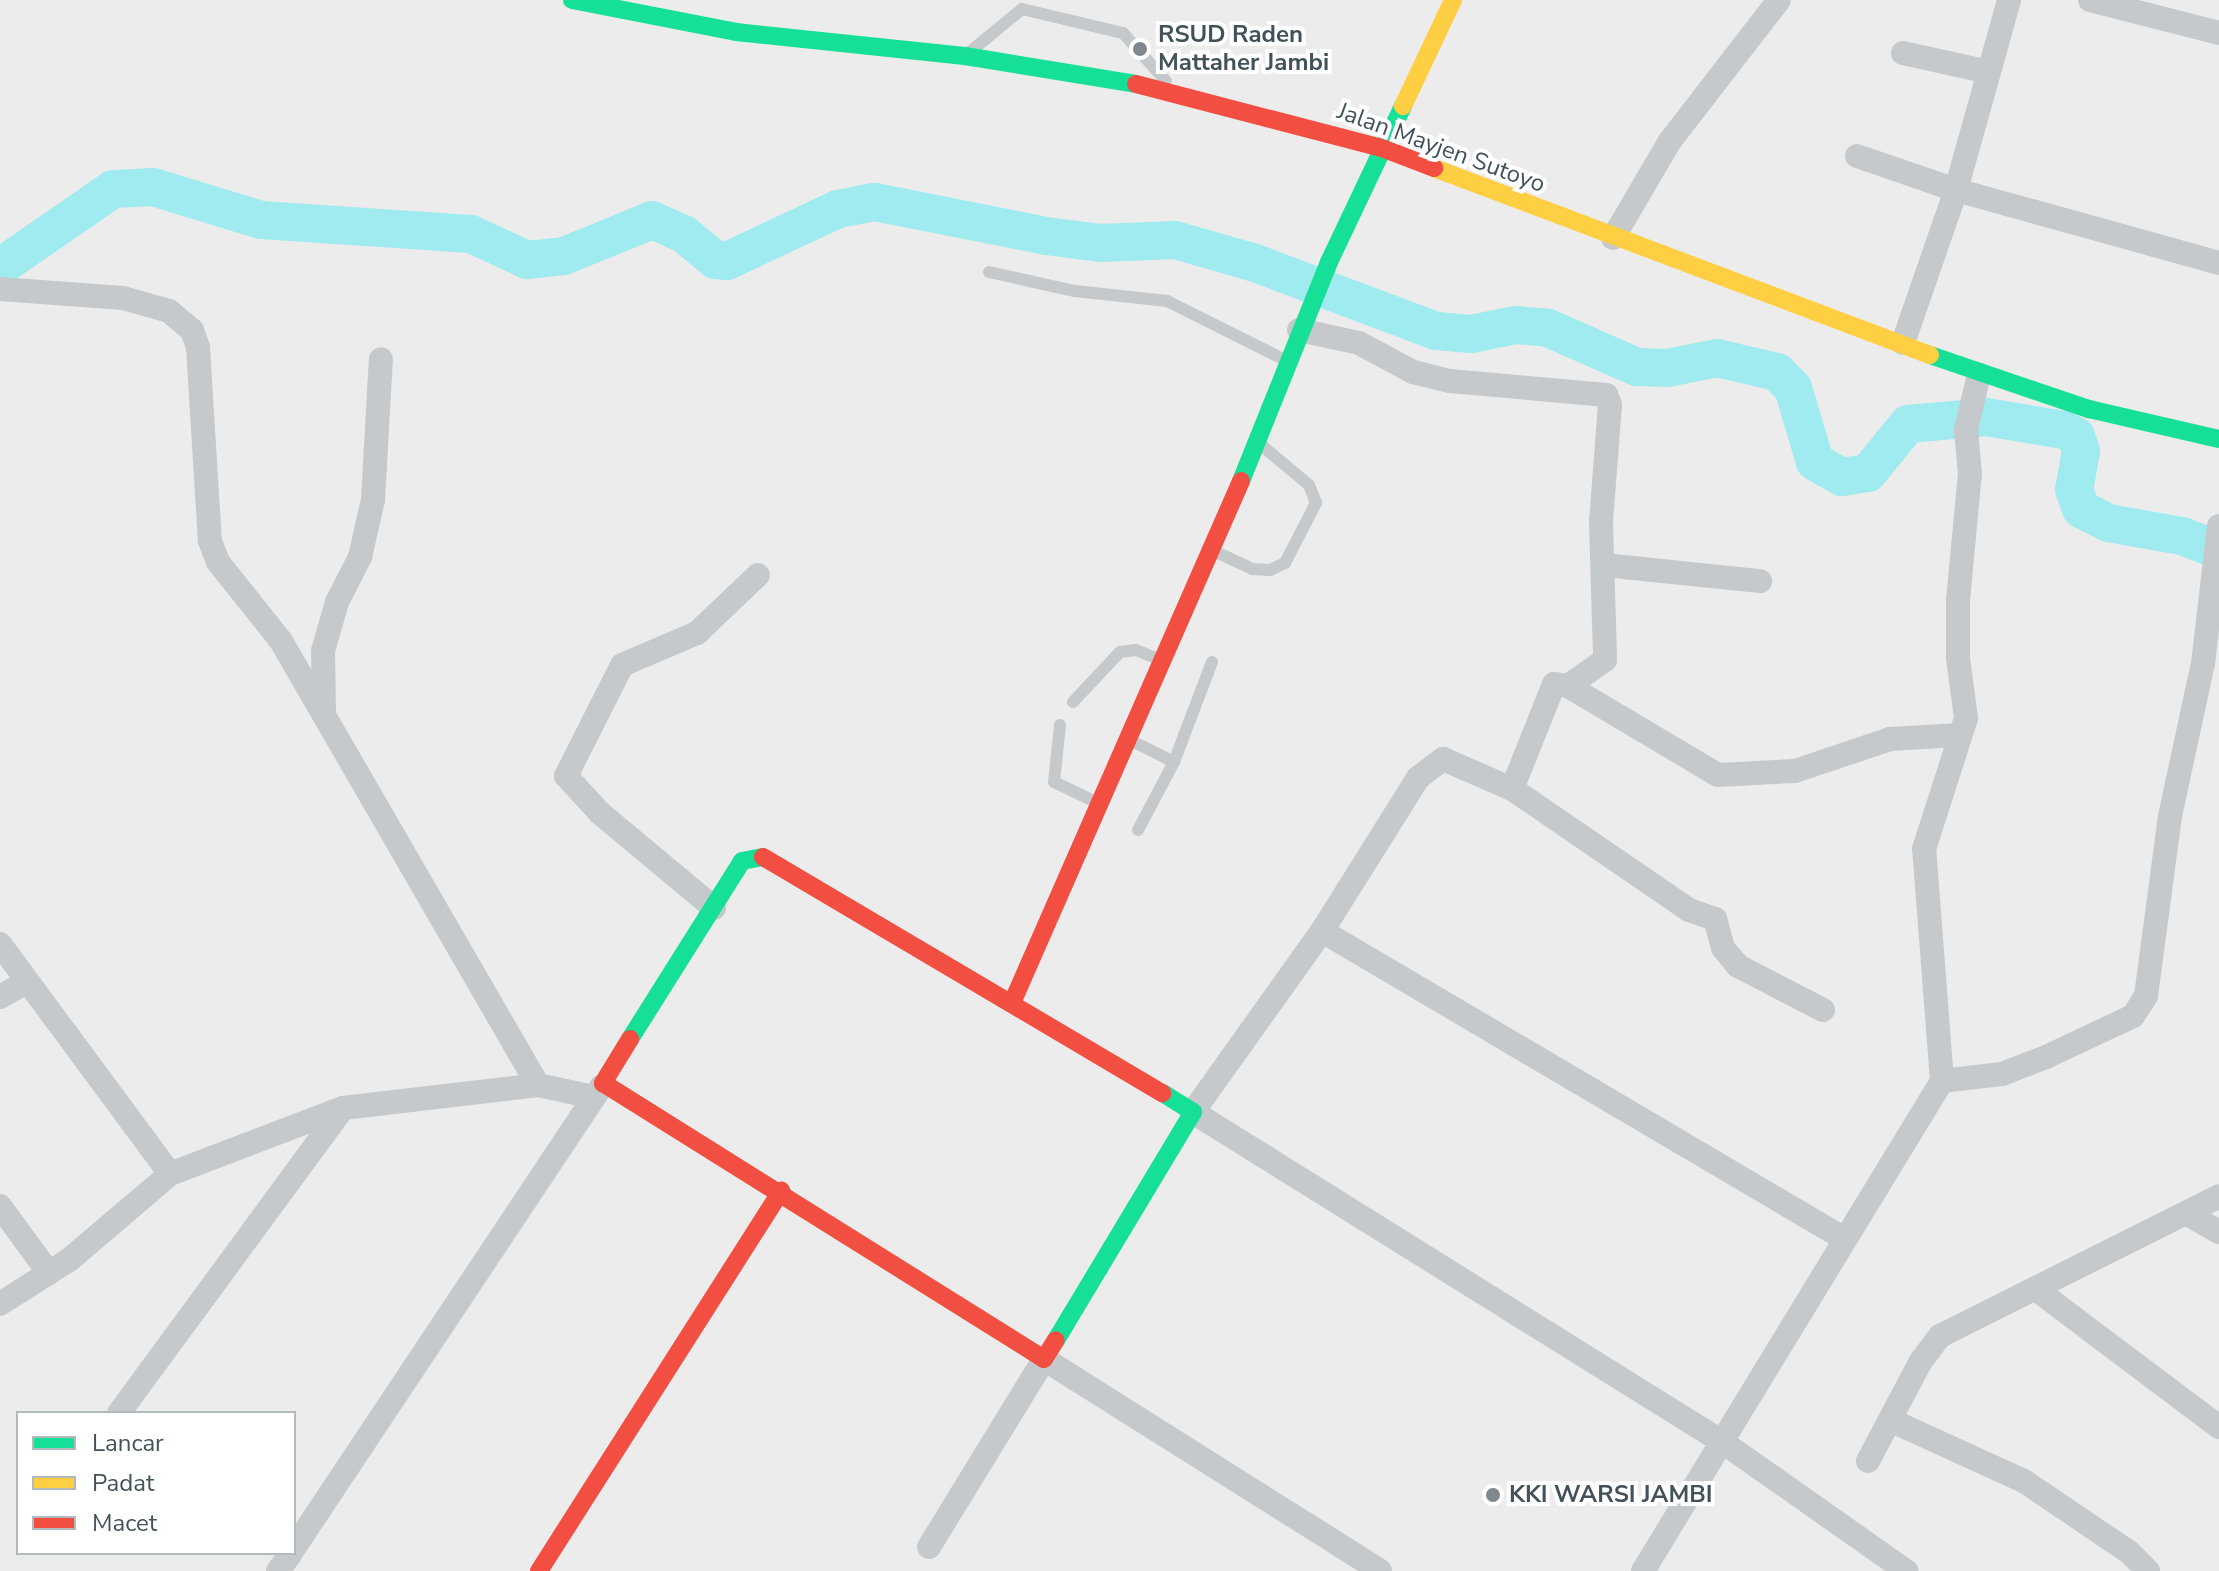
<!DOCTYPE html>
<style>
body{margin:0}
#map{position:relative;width:2219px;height:1571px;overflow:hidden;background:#edecec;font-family:"Nunito Sans",sans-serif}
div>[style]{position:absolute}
.river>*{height:38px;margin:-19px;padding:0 19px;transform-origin:19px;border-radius:19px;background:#9febf0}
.lane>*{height:12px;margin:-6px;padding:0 6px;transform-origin:6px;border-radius:6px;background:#c5c9cc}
.street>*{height:24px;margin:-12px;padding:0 12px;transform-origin:12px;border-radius:12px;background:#c5c9cc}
.fast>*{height:18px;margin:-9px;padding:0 9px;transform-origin:9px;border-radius:9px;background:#16e098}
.slow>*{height:18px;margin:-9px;padding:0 9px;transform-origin:9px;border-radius:9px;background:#ffcf43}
.jam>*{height:18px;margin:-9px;padding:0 9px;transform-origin:9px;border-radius:9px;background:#f24e42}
.dots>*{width:22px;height:22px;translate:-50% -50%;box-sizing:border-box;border:4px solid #fff;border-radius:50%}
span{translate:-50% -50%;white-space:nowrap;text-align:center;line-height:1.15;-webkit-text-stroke:8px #fff;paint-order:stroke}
.poi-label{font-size:24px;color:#42525a;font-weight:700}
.left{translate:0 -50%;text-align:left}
.street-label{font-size:24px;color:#42525a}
.legend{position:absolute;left:16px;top:1411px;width:280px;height:144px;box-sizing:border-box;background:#fff;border:2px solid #b3babd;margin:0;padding:10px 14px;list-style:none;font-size:24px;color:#42525a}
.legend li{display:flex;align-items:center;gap:16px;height:40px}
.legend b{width:40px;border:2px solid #b3babd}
</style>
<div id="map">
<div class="river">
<div style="left:0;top:267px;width:137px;rotate:-34.6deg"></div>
<div style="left:113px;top:189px;width:40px;rotate:-2.9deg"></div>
<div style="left:153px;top:187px;width:113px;rotate:17deg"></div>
<div style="left:261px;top:220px;width:210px;rotate:3.8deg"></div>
<div style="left:471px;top:234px;width:62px;rotate:24.9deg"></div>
<div style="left:527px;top:260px;width:37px;rotate:-6deg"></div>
<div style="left:564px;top:256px;width:95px;rotate:-22.2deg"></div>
<div style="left:652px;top:220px;width:35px;rotate:24deg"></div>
<div style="left:684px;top:234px;width:40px;rotate:40deg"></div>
<div style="left:715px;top:260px;width:12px;rotate:5deg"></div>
<div style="left:727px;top:261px;width:123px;rotate:-25.1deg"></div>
<div style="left:838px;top:209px;width:38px;rotate:-11deg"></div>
<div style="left:875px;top:202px;width:174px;rotate:11.2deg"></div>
<div style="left:1046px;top:236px;width:54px;rotate:7.4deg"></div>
<div style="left:1100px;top:243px;width:75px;rotate:-2.3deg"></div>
<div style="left:1175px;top:240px;width:83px;rotate:16deg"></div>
<div style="left:1255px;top:263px;width:193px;rotate:20.6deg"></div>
<div style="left:1436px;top:331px;width:35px;rotate:5deg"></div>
<div style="left:1471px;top:334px;width:46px;rotate:-11.3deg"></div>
<div style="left:1516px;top:325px;width:32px;rotate:5deg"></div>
<div style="left:1548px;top:328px;width:97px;rotate:23.7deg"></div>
<div style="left:1637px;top:367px;width:30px;rotate:2deg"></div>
<div style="left:1667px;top:368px;width:51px;rotate:-11.3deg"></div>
<div style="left:1717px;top:358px;width:62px;rotate:13.1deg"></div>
<div style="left:1777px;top:372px;width:23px;rotate:45deg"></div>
<div style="left:1793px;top:388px;width:77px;rotate:73.4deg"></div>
<div style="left:1815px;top:462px;width:31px;rotate:29deg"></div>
<div style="left:1842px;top:477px;width:26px;rotate:-9deg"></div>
<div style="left:1868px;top:473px;width:63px;rotate:-50.8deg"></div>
<div style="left:1908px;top:424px;width:78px;rotate:-5.1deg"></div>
<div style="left:1986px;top:417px;width:79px;rotate:9.5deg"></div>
<div style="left:2064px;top:430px;width:13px;rotate:27deg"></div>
<div style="left:2076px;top:436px;width:16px;rotate:72deg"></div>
<div style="left:2081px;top:451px;width:39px;rotate:100deg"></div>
<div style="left:2074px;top:489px;width:21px;rotate:71deg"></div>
<div style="left:2081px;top:509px;width:30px;rotate:27deg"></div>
<div style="left:2108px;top:523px;width:75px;rotate:10deg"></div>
<div style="left:2182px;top:536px;width:40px;rotate:21deg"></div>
</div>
<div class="lane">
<div style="left:971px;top:51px;width:66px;rotate:-39.5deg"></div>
<div style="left:1022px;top:9px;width:104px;rotate:13.4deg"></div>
<div style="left:1123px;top:33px;width:64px;rotate:48.1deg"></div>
<div style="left:989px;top:272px;width:88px;rotate:12.5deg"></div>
<div style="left:1075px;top:291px;width:93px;rotate:6.2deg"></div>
<div style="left:1167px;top:301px;width:134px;rotate:26.6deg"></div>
<div style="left:1216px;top:552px;width:40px;rotate:25deg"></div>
<div style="left:1252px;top:569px;width:18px;rotate:3deg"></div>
<div style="left:1270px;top:570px;width:17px;rotate:-25deg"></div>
<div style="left:1285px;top:563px;width:68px;rotate:-62.7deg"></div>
<div style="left:1316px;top:503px;width:19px;rotate:-111deg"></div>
<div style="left:1309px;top:485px;width:64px;rotate:-140.1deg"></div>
<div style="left:1073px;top:702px;width:69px;rotate:-46.8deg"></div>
<div style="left:1120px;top:652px;width:16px;rotate:-7deg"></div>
<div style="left:1136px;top:650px;width:27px;rotate:22deg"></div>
<div style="left:1060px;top:725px;width:57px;rotate:96deg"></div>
<div style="left:1054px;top:782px;width:49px;rotate:25.5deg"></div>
<div style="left:1132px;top:741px;width:47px;rotate:26.6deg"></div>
<div style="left:1138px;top:830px;width:77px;rotate:-62.1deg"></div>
<div style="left:1174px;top:762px;width:107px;rotate:-69.2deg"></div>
</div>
<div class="street">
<div style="left:2090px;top:0;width:133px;rotate:14.3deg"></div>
<div style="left:1903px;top:53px;width:88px;rotate:12.5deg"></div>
<div style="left:1857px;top:156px;width:105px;rotate:19deg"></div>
<div style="left:1956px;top:190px;width:273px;rotate:15.5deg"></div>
<div style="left:1613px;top:238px;width:113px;rotate:-59.6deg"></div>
<div style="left:1670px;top:141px;width:178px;rotate:-52.3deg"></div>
<div style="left:0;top:289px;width:123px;rotate:4.2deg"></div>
<div style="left:123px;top:298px;width:48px;rotate:15.8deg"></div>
<div style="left:169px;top:311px;width:30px;rotate:40deg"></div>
<div style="left:192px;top:330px;width:18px;rotate:71deg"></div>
<div style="left:198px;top:347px;width:194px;rotate:86.5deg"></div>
<div style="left:210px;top:541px;width:22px;rotate:69deg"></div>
<div style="left:218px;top:562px;width:101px;rotate:51.4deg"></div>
<div style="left:281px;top:641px;width:513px;rotate:59.94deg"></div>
<div style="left:1299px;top:330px;width:61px;rotate:12.2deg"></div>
<div style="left:1359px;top:343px;width:61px;rotate:28.2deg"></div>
<div style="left:1413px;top:372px;width:38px;rotate:14deg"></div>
<div style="left:1450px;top:381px;width:157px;rotate:5.1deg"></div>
<div style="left:1606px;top:395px;width:11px;rotate:68deg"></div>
<div style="left:1610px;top:405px;width:117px;rotate:94.4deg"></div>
<div style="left:1601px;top:522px;width:138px;rotate:88.3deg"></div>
<div style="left:1605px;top:660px;width:45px;rotate:144.9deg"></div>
<div style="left:1903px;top:343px;width:162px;rotate:-70.9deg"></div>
<div style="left:1956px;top:190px;width:197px;rotate:-74.4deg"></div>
<div style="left:1604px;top:565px;width:157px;rotate:5.9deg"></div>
<div style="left:324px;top:712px;width:61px;rotate:-90.9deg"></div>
<div style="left:323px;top:651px;width:51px;rotate:-74.1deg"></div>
<div style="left:337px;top:602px;width:51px;rotate:-62.9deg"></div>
<div style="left:360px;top:557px;width:58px;rotate:-77.2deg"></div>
<div style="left:373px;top:500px;width:141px;rotate:-86.8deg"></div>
<div style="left:1512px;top:789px;width:113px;rotate:-68.2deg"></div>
<div style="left:1554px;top:684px;width:14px;rotate:8deg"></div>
<div style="left:1568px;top:686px;width:174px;rotate:30.7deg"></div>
<div style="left:1718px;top:775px;width:77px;rotate:-3deg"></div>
<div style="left:1795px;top:771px;width:100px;rotate:-18.6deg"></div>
<div style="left:1890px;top:739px;width:70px;rotate:-3.3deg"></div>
<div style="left:714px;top:908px;width:148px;rotate:-140.2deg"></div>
<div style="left:600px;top:813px;width:50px;rotate:-132.6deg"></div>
<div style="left:566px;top:776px;width:124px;rotate:-63.2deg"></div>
<div style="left:622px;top:665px;width:82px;rotate:-23.1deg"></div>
<div style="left:697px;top:633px;width:84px;rotate:-43.6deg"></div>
<div style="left:1322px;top:931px;width:605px;rotate:30.51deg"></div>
<div style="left:0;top:944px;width:286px;rotate:53.5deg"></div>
<div style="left:170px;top:1174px;width:185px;rotate:-20.9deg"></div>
<div style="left:343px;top:1108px;width:196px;rotate:-6.7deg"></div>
<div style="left:538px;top:1085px;width:57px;rotate:12.1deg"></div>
<div style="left:0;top:997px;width:30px;rotate:-30deg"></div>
<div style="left:1823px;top:1010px;width:96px;rotate:-152.6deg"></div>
<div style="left:1738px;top:966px;width:23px;rotate:-130deg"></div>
<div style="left:1723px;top:948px;width:30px;rotate:-105deg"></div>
<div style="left:1715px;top:919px;width:28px;rotate:-161deg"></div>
<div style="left:1689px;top:910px;width:214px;rotate:-145.6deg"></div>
<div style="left:1512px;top:789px;width:75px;rotate:-156.5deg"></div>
<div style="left:1443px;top:759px;width:31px;rotate:143deg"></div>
<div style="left:1418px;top:778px;width:181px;rotate:122.1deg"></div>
<div style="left:1322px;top:931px;width:222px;rotate:125.5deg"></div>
<div style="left:1193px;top:1112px;width:626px;rotate:31.94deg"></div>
<div style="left:1724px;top:1443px;width:223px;rotate:35.1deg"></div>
<div style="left:1942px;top:1081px;width:60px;rotate:-6.7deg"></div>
<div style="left:2002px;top:1074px;width:47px;rotate:-21.1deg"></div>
<div style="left:2046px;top:1057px;width:96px;rotate:-25.2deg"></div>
<div style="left:2133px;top:1016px;width:24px;rotate:-57deg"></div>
<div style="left:2146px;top:996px;width:182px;rotate:-82.4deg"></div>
<div style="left:2170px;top:816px;width:156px;rotate:-77.8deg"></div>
<div style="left:2203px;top:664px;width:139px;rotate:-83.4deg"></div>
<div style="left:0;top:1206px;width:83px;rotate:53.8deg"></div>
<div style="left:2186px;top:1213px;width:38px;rotate:30deg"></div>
<div style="left:2037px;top:1290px;width:228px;rotate:37deg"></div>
<div style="left:0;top:1304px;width:82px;rotate:-32.5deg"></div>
<div style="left:69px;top:1260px;width:133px;rotate:-40.4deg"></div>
<div style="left:119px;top:1413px;width:378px;rotate:-53.7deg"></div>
<div style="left:1890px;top:1420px;width:147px;rotate:24.5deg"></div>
<div style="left:2024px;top:1481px;width:127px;rotate:34.1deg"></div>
<div style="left:2129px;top:1552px;width:27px;rotate:45deg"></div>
<div style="left:1868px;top:1461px;width:113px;rotate:-62.1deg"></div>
<div style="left:1921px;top:1361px;width:31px;rotate:-53deg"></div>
<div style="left:1940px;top:1336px;width:312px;rotate:-26.6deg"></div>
<div style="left:929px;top:1547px;width:220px;rotate:-58.5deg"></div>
<div style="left:1044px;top:1359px;width:397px;rotate:32.2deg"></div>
<div style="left:294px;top:1548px;width:554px;rotate:-56.34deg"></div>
<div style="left:278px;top:1571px;width:22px;rotate:-54deg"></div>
<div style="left:1643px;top:1571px;width:574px;rotate:-58.61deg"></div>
<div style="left:1942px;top:1081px;width:233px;rotate:-94.4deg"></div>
<div style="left:1924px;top:849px;width:138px;rotate:-72.2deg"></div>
<div style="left:1966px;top:718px;width:61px;rotate:-97.6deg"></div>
<div style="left:1958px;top:658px;width:58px;rotate:-90deg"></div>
<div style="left:1958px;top:600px;width:127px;rotate:-84.6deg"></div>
<div style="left:1970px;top:474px;width:44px;rotate:-95.2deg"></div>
<div style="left:1966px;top:430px;width:57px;rotate:-76.9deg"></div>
</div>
<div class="fast">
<div style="left:572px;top:0;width:167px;rotate:11deg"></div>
<div style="left:736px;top:32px;width:230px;rotate:6deg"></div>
<div style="left:965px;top:56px;width:173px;rotate:9.3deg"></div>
<div style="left:1930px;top:355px;width:168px;rotate:18.8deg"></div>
<div style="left:2089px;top:409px;width:133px;rotate:13deg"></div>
<div style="left:1241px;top:481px;width:236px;rotate:-68.1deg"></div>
<div style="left:1329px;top:262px;width:173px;rotate:-64.6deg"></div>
<div style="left:630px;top:1039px;width:210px;rotate:-57.8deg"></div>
<div style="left:742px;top:861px;width:21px;rotate:-11deg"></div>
<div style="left:1056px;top:1340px;width:266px;rotate:-59deg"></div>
<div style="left:1193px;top:1112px;width:36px;rotate:-148deg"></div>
</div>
<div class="slow">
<div style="left:1403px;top:106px;width:117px;rotate:-64.7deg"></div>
<div style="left:1434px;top:168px;width:530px;rotate:20.66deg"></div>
</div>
<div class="jam">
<div style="left:1136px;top:84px;width:254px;rotate:14.6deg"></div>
<div style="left:1382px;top:148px;width:56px;rotate:21deg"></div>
<div style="left:763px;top:857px;width:464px;rotate:30.6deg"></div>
<div style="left:1012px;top:1003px;width:570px;rotate:-66.31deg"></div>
<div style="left:630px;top:1039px;width:52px;rotate:121.5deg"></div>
<div style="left:603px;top:1083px;width:520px;rotate:32.04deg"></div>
<div style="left:1044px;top:1359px;width:22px;rotate:-58deg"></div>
<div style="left:539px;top:1571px;width:451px;rotate:-57.5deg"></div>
</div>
<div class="dots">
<div style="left:1140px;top:49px;background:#7e888d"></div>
<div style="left:1493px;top:1495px;background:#7e888d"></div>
</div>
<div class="poi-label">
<span class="left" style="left:1158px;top:49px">RSUD Raden<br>Mattaher Jambi</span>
<span class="left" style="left:1509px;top:1495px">KKI WARSI JAMBI</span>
</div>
<div class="street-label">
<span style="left:1441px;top:148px;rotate:20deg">Jalan Mayjen Sutoyo</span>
</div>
<ul class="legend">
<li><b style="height:10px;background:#16e098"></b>Lancar</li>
<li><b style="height:10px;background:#ffcf43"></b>Padat</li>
<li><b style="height:10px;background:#f24e42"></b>Macet</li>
</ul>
</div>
